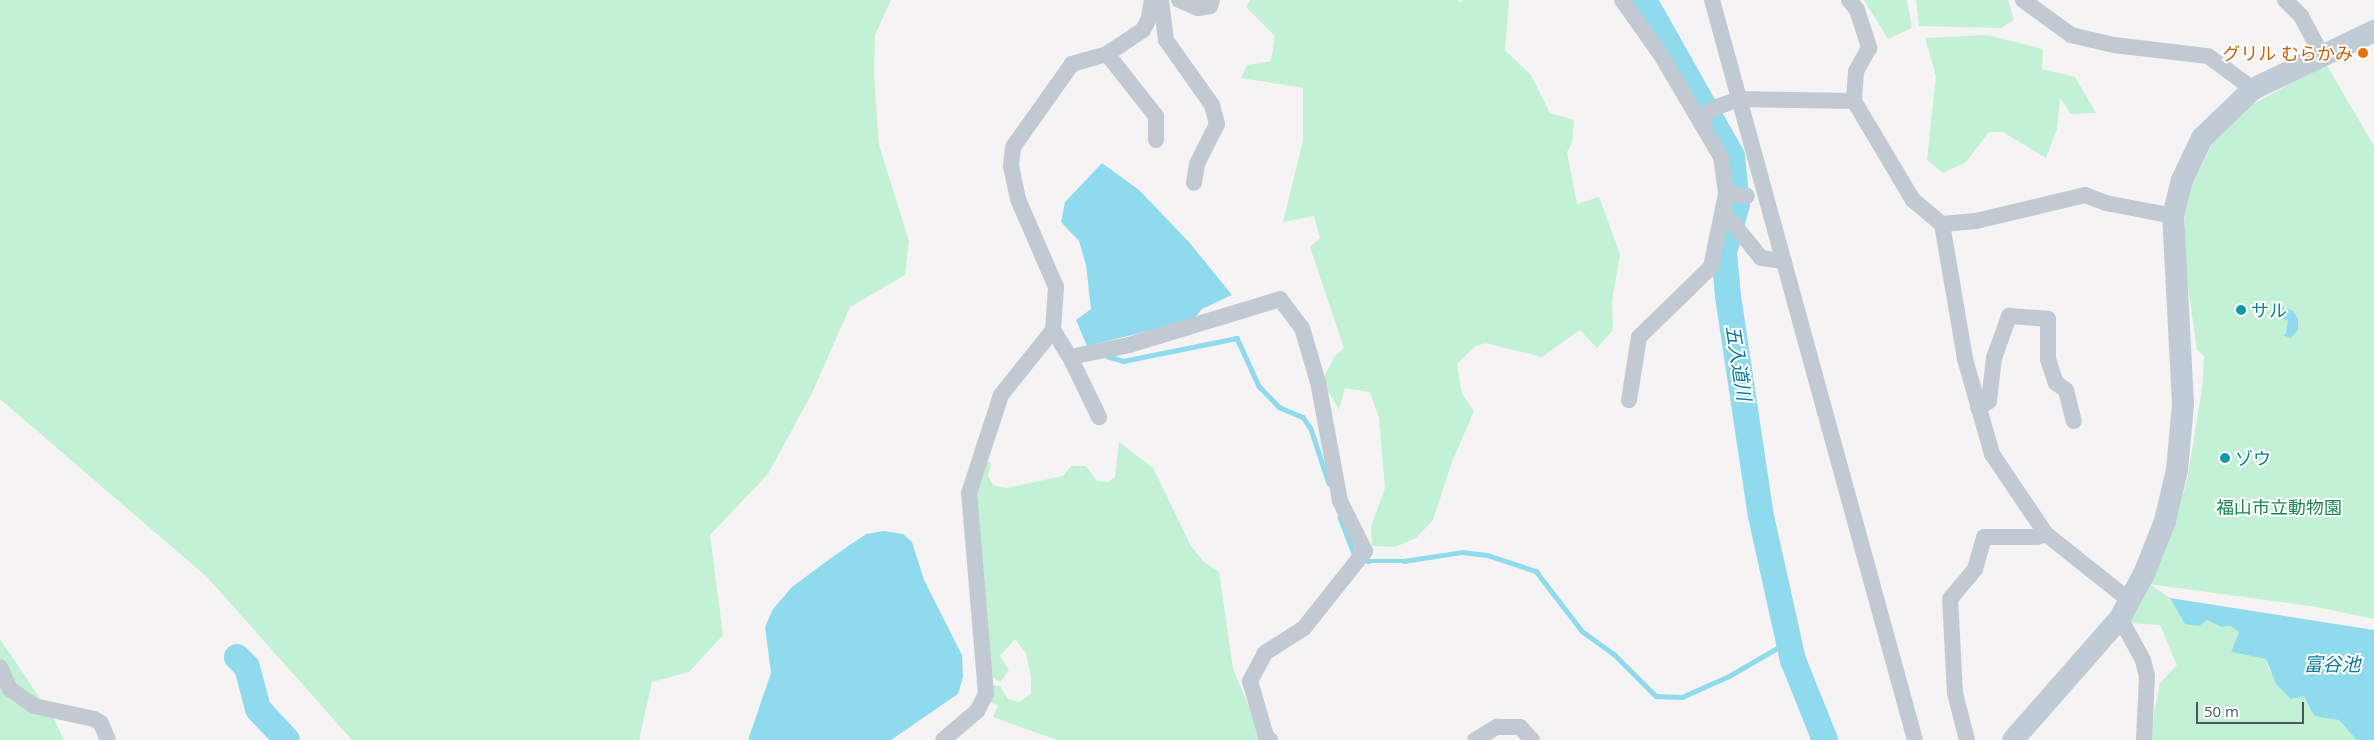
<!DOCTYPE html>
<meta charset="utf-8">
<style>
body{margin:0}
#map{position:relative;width:2374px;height:740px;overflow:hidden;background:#f5f3f3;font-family:"Open Sans","Noto Sans JP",sans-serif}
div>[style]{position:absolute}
.green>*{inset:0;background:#c3f1d5}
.water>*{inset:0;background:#90daee}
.stream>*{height:4.5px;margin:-2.25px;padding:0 2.25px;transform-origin:2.25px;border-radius:2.25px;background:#90daee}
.river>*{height:26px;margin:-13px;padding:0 13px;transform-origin:13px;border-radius:13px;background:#90daee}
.street>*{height:16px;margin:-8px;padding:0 8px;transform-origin:8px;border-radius:8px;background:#c1cad2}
.secondary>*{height:22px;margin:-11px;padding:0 11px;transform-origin:11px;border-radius:11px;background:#c1cbd6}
.dots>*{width:14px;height:14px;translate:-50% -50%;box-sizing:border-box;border:2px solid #fff;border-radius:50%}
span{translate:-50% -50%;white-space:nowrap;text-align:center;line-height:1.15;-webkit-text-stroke:4px #fff;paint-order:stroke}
.food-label{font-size:18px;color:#c56008}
.right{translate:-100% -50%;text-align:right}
.culture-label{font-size:18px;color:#0d838f}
.left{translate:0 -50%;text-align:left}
.park-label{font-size:18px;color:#17864f}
.water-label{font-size:19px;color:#0c7c9b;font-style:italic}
.scale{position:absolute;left:2196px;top:702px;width:108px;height:22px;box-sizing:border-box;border:2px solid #4a5661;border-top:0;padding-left:6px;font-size:15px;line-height:18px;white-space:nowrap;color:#4a5661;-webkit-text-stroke:4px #fff;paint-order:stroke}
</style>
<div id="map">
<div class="green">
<div style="clip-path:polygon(0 0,891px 0,875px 35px,874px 75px,879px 145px,909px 241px,905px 275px,850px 307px,812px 393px,768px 474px,710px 535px,723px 635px,689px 672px,652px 682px,639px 740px,352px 740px,207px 577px,0 399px)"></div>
<div style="clip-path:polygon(1250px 0,1458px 0,1460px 3px,1463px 0,1509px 0,1505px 50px,1531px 75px,1550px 113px,1574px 120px,1572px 143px,1567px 152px,1577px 204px,1599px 197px,1620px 254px,1612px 301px,1613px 330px,1597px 348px,1580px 330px,1542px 357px,1485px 343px,1474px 347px,1457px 364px,1462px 394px,1474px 411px,1452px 462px,1433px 520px,1416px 538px,1395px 547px,1372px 546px,1371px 527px,1385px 488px,1379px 418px,1370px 392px,1345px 388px,1339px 410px,1322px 381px,1335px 356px,1344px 348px,1310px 247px,1320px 238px,1314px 216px,1283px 222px,1303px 141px,1303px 88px,1241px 78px,1247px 65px,1271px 61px,1275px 36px,1246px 7px)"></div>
<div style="clip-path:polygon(1864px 0,1907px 0,1912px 28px,1888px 39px)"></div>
<div style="clip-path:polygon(1916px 0,2008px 0,2014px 20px,2001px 28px,1919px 26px)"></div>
<div style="clip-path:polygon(1987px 35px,2043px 49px,2042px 69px,2075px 77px,2096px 113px,2071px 114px,2060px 98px,2057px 129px,2046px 158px,2003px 132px,1989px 132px,1966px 162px,1943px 173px,1927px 160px,1936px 76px,1925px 38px)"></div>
<div style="clip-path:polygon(2326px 64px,2374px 146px,2374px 619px,2317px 607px,2149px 584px,2170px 598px,2186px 624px,2206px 620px,2230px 626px,2239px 632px,2231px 652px,2266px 659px,2269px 671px,2304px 696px,2314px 716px,2339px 719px,2357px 740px,2149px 740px,2160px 683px,2177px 665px,2160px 625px,2129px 623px,2172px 532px,2187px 481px,2202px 389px,2204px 356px,2197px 350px,2185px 266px,2185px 213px,2191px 186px,2214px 140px,2252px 105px)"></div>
<div style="clip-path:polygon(1119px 442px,1153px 468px,1191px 546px,1204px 562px,1219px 572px,1233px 669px,1263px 740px,1057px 740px,993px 717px,998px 706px,989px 701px,993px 685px,1000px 686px,1008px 699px,1019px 702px,1031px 694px,1031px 676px,1026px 653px,1015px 639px,1000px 656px,1009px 670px,1000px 682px,993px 678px,983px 623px,976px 502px,984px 460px,991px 463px,988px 476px,993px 485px,1006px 488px,1063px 476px,1071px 466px,1086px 466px,1097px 481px,1108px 482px,1115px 477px)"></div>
<div style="clip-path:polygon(0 639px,54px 719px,64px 740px,0 740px)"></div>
</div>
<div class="water">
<div style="clip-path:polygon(1102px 163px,1139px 190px,1189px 242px,1232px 295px,1202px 309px,1193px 320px,1087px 346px,1076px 320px,1091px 309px,1086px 265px,1079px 241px,1061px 222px,1065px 202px)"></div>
<div style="clip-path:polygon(2283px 307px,2293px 311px,2298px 319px,2298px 330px,2291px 338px,2283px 335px,2286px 334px,2288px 321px,2277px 316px)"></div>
<div style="clip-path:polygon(884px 531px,903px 534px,912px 542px,924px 580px,962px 655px,963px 677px,958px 694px,891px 740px,748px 740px,771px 673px,765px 627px,773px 609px,792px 587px,831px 558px,866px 534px)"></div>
<div style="clip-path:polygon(2170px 598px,2374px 630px,2374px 740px,2357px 740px,2339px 720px,2314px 716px,2304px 696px,2291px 699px,2276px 684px,2266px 659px,2231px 652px,2239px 632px,2230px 626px,2222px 627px,2207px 620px,2199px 626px,2185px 624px)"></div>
</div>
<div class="stream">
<div style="left:1107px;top:356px;width:17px;rotate:17deg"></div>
<div style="left:1123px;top:361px;width:116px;rotate:-11.4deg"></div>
<div style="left:1237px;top:338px;width:53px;rotate:65.4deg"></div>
<div style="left:1259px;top:386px;width:29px;rotate:46deg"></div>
<div style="left:1279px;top:407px;width:26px;rotate:23deg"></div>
<div style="left:1303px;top:417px;width:14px;rotate:56deg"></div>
<div style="left:1311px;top:429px;width:57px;rotate:71.6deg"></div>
<div style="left:1340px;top:517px;width:42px;rotate:69deg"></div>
<div style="left:1355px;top:556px;width:14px;rotate:21deg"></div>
<div style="left:1368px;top:561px;width:36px"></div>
<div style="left:1404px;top:561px;width:59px;rotate:-8.8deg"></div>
<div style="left:1462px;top:552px;width:25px;rotate:7deg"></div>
<div style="left:1487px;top:555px;width:52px;rotate:18.1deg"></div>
<div style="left:1536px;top:571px;width:76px;rotate:52.5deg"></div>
<div style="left:1582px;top:631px;width:41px;rotate:36deg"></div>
<div style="left:1615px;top:655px;width:58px;rotate:45deg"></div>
<div style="left:1656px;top:696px;width:26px;rotate:2deg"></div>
<div style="left:1682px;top:697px;width:51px;rotate:-24.1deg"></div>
<div style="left:1729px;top:676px;width:68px;rotate:-30deg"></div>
</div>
<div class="river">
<div style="left:1644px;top:0;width:179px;rotate:60.6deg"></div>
<div style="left:1732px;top:156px;width:48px;rotate:84.1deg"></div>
<div style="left:1737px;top:204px;width:50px;rotate:105.2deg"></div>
<div style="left:1724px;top:252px;width:44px;rotate:84.8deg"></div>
<div style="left:1728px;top:296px;width:222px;rotate:81.5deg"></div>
<div style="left:1761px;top:516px;width:148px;rotate:77.5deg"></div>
<div style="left:1793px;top:660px;width:86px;rotate:68.2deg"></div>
<div style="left:237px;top:657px;width:14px;rotate:45deg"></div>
<div style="left:247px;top:667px;width:43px;rotate:75.3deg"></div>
<div style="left:258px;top:709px;width:42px;rotate:46.9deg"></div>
</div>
<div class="street">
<div style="left:1161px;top:0;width:40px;rotate:82.9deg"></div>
<div style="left:1166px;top:40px;width:80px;rotate:54.7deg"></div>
<div style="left:1212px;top:105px;width:20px;rotate:75deg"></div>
<div style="left:1217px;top:124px;width:45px;rotate:116.6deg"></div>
<div style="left:1197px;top:164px;width:19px;rotate:99deg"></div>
<div style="left:1179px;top:0;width:21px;rotate:23deg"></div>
<div style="left:1198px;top:8px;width:12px;rotate:-9deg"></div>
<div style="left:1210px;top:6px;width:6px;rotate:-72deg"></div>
<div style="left:1622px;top:0;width:67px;rotate:54.7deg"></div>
<div style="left:1661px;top:55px;width:118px;rotate:59.5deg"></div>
<div style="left:1721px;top:157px;width:37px;rotate:82deg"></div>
<div style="left:1726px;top:194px;width:75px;rotate:101.6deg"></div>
<div style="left:1711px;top:267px;width:100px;rotate:135.8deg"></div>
<div style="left:1639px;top:337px;width:64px;rotate:99deg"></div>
<div style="left:1712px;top:0;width:767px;rotate:74.66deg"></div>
<div style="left:1849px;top:0;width:13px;rotate:51deg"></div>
<div style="left:1857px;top:10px;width:40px;rotate:72deg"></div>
<div style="left:1869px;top:48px;width:26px;rotate:119deg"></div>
<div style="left:1856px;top:71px;width:30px;rotate:94deg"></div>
<div style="left:1854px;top:101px;width:115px;rotate:59.2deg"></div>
<div style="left:1913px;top:200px;width:38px;rotate:40deg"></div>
<div style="left:1942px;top:224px;width:34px;rotate:-5deg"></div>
<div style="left:1976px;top:221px;width:112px;rotate:-13.4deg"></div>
<div style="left:2085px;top:195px;width:22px;rotate:21deg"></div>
<div style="left:2106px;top:203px;width:68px;rotate:11deg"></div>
<div style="left:2023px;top:0;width:59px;rotate:36.1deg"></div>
<div style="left:2071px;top:35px;width:44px;rotate:13.1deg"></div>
<div style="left:2114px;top:45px;width:95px;rotate:6.7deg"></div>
<div style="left:2208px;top:56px;width:56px;rotate:36.3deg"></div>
<div style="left:2285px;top:0;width:23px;rotate:45deg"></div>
<div style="left:2301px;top:16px;width:44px;rotate:61.7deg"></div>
<div style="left:1107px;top:54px;width:79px;rotate:51.7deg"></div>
<div style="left:1156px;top:116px;width:24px;rotate:90deg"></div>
<div style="left:1700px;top:119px;width:21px;rotate:-35deg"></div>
<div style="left:1717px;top:107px;width:23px;rotate:-20deg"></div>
<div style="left:1739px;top:99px;width:115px;rotate:1deg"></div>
<div style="left:1726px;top:194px;width:21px;rotate:5deg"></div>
<div style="left:1723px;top:211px;width:60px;rotate:51deg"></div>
<div style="left:1761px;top:258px;width:23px;rotate:7deg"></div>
<div style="left:1942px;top:224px;width:137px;rotate:80.3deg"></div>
<div style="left:1965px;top:359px;width:99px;rotate:74.1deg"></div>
<div style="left:1992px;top:454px;width:97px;rotate:56deg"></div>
<div style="left:2046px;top:534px;width:106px;rotate:38.5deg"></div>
<div style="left:1053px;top:330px;width:32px;rotate:58deg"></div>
<div style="left:1070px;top:357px;width:67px;rotate:64.2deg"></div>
<div style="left:1070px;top:357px;width:60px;rotate:-11.5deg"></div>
<div style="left:1129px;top:345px;width:158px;rotate:-16.9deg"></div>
<div style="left:1280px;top:299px;width:36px;rotate:53deg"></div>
<div style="left:1302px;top:328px;width:56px;rotate:73.5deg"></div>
<div style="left:1318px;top:382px;width:121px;rotate:79.5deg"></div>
<div style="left:1340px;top:501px;width:56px;rotate:63.4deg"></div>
<div style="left:1365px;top:551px;width:98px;rotate:128.4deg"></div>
<div style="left:1304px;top:628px;width:46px;rotate:147.3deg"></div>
<div style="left:1265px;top:653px;width:32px;rotate:118deg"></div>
<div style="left:1250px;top:681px;width:57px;rotate:73.8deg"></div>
<div style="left:1266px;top:736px;width:6px;rotate:45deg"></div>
<div style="left:1978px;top:408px;width:13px;rotate:-32deg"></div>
<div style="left:1989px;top:401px;width:43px;rotate:-83.4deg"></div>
<div style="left:1994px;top:358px;width:45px;rotate:-70.3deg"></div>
<div style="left:2009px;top:316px;width:39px;rotate:4deg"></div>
<div style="left:2048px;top:319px;width:40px;rotate:90deg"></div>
<div style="left:2048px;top:359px;width:25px;rotate:72deg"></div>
<div style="left:2056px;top:383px;width:12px;rotate:35deg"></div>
<div style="left:2066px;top:390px;width:32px;rotate:76deg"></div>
<div style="left:2120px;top:618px;width:48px;rotate:61.3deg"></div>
<div style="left:2143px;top:660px;width:16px;rotate:76deg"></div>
<div style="left:2147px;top:676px;width:64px;rotate:92.7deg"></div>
<div style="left:0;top:667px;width:24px;rotate:66deg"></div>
<div style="left:10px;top:689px;width:29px;rotate:35deg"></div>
<div style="left:34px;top:706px;width:61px;rotate:12.2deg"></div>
<div style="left:94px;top:719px;width:8px;rotate:30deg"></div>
<div style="left:101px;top:723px;width:18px;rotate:68deg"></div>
<div style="left:943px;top:740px;width:45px;rotate:-40.5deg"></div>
<div style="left:977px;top:711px;width:19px;rotate:-62deg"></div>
<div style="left:986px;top:694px;width:202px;rotate:-94.8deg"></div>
<div style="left:969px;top:493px;width:103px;rotate:-71.9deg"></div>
<div style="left:1001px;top:395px;width:83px;rotate:-51.3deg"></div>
<div style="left:1053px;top:330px;width:43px;rotate:-86deg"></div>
<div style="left:1056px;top:287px;width:96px;rotate:-113.4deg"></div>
<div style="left:1018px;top:199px;width:34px;rotate:-102deg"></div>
<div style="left:1011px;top:166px;width:19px;rotate:-84deg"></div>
<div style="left:1013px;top:147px;width:102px;rotate:-54.6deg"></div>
<div style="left:1072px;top:64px;width:36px;rotate:-16deg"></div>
<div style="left:1107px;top:54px;width:43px;rotate:-33.7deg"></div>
<div style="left:1143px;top:30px;width:13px;rotate:-63deg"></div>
<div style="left:1149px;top:18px;width:18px;rotate:-81deg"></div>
<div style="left:1475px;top:740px;width:26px;rotate:-31deg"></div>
<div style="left:1497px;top:727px;width:23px"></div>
<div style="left:1520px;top:727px;width:18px;rotate:47deg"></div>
<div style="left:1967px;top:740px;width:49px;rotate:-104.3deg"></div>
<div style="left:1955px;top:693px;width:94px;rotate:-93deg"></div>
<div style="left:1950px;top:599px;width:39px;rotate:-50deg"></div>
<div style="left:1975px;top:569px;width:33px;rotate:-74deg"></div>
<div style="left:1984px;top:537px;width:53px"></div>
<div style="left:2037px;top:537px;width:9px;rotate:-18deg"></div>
</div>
<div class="secondary">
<div style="left:2013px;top:740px;width:162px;rotate:-48.7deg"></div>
<div style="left:2120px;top:618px;width:50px;rotate:-61.4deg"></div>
<div style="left:2144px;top:574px;width:57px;rotate:-68.4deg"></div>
<div style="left:2165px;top:521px;width:52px;rotate:-76.8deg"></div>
<div style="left:2177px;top:470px;width:66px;rotate:-84.8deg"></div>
<div style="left:2183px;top:404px;width:188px;rotate:-93deg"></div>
<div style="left:2173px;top:216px;width:37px;rotate:-76deg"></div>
<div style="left:2182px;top:180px;width:47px;rotate:-64.5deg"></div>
<div style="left:2202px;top:138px;width:71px;rotate:-43.9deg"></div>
<div style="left:2253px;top:89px;width:134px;rotate:-25.6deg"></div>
</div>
<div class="dots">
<div style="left:2363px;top:53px;background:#e8710a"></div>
<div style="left:2241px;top:310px;background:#0f9aa8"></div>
<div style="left:2225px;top:458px;background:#0f9aa8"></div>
</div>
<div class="food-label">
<span class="right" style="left:2353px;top:53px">グリル むらかみ</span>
</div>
<div class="culture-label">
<span class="left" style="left:2251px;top:310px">サル</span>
<span class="left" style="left:2235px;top:458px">ゾウ</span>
</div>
<div class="park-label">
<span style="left:2279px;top:507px">福山市立動物園</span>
</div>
<div class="water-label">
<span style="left:1738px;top:363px;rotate:81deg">五入道川</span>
<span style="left:2332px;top:665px">富谷池</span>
</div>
<div class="scale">50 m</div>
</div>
